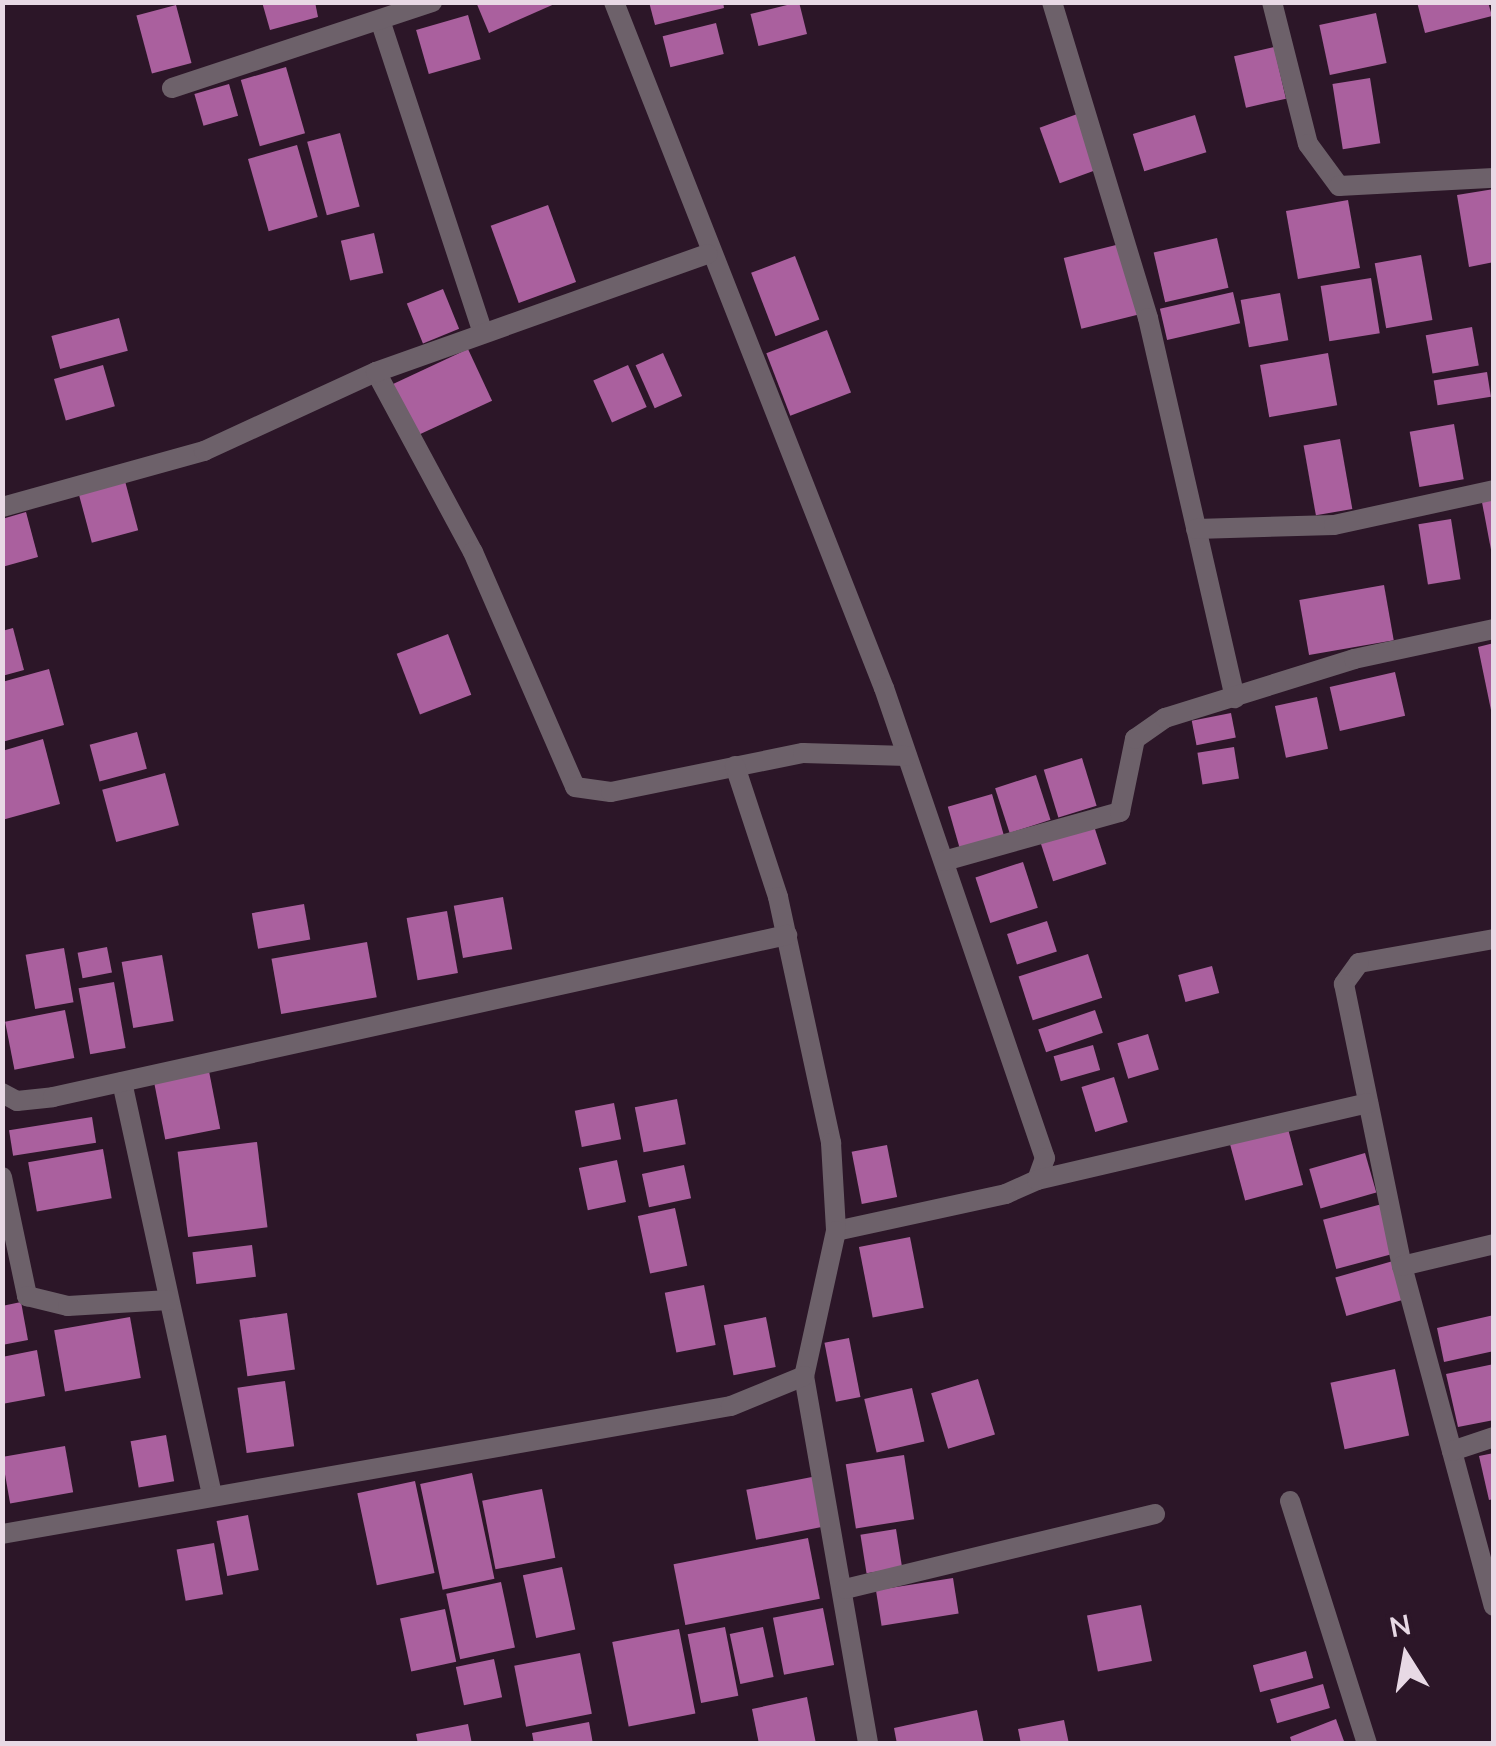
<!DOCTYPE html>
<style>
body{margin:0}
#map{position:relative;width:1496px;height:1746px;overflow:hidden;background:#2c1628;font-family:"Nunito Sans",sans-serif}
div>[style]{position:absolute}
.building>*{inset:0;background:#aa609e;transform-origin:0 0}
.minor>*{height:20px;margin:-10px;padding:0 10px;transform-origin:10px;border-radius:10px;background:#6d616a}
span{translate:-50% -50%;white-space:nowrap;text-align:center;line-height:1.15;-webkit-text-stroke:10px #2c1628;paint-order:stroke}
.frame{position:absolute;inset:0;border:5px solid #e8d9e5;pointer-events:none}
.north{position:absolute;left:1356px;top:1606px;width:100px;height:100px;-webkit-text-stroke:8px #2c1628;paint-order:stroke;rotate:349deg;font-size:28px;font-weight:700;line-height:40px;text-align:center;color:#e8d9e5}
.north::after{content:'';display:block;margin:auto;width:35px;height:45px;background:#e8d9e5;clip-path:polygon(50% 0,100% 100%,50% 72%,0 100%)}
</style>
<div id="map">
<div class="building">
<div style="clip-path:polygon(262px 2px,315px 2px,318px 17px,270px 30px)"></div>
<div style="clip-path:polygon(476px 2px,559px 2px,489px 33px)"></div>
<div style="clip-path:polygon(649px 2px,723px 2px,724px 8px,655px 25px)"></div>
<div style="left:799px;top:2px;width:33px;height:50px;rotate:76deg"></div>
<div style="clip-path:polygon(1417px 2px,1488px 2px,1492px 16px,1425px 33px)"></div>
<div style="left:176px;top:5px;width:60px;height:41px;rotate:75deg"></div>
<div style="left:1376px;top:13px;width:51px;height:58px;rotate:78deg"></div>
<div style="left:468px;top:15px;width:46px;height:54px;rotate:74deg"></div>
<div style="left:716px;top:23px;width:32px;height:55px;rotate:76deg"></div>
<div style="left:1274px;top:47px;width:53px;height:41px;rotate:77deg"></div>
<div style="left:286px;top:67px;width:69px;height:47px;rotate:74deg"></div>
<div style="left:1370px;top:78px;width:66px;height:38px;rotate:81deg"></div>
<div style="left:229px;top:84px;width:33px;height:36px;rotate:74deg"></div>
<div style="left:1080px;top:113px;width:59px;height:43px;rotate:70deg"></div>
<div style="left:1195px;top:115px;width:39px;height:65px;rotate:73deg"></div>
<div style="left:340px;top:133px;width:76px;height:34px;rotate:75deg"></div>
<div style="left:297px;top:145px;width:75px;height:51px;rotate:74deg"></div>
<div style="clip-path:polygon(1494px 189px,1494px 262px,1469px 267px,1457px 195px)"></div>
<div style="left:1348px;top:200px;width:69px;height:63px;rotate:80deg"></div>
<div style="left:548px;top:205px;width:82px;height:61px;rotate:70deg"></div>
<div style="left:374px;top:233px;width:41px;height:34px;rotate:77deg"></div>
<div style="left:1217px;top:238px;width:51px;height:65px;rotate:77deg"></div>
<div style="left:1120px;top:244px;width:73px;height:58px;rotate:76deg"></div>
<div style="left:1421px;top:255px;width:66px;height:47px;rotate:80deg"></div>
<div style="left:795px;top:256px;width:68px;height:47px;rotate:69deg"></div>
<div style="left:1371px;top:278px;width:56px;height:51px;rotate:81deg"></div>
<div style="left:443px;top:289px;width:43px;height:39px;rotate:68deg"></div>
<div style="left:1233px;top:292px;width:32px;height:75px;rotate:77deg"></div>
<div style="left:1280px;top:293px;width:48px;height:40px;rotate:80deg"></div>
<div style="left:119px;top:318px;width:34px;height:70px;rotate:75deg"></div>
<div style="left:1472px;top:327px;width:39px;height:47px;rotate:80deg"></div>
<div style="left:827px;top:330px;width:67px;height:65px;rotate:69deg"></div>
<div style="left:468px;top:349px;width:57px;height:88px;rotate:65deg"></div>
<div style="left:663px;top:353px;width:47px;height:30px;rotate:66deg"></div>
<div style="left:1328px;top:353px;width:53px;height:69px;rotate:80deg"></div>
<div style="left:103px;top:365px;width:43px;height:51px;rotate:74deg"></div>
<div style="left:628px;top:365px;width:46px;height:38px;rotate:66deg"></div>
<div style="left:1487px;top:372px;width:25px;height:54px;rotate:81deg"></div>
<div style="left:1454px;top:424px;width:56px;height:45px;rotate:80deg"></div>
<div style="left:1340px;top:439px;width:71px;height:37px;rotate:80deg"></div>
<div style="left:125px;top:481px;width:51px;height:48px;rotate:75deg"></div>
<div style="clip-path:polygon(1494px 494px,1494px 554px,1492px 555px,1481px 497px)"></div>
<div style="clip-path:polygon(26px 512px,38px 557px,2px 567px,2px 519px)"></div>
<div style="left:1451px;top:519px;width:61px;height:33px;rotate:81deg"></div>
<div style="left:1384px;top:585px;width:56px;height:86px;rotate:80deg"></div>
<div style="clip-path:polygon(13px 628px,24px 670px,2px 676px,2px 631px)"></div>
<div style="left:448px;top:634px;width:65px;height:55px;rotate:69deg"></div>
<div style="clip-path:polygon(1494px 643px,1494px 715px,1492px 715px,1478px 647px)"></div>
<div style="clip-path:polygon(49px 669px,64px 725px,2px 742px,2px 682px)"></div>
<div style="left:1395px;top:672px;width:45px;height:67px;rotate:77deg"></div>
<div style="left:1317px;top:697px;width:53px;height:43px;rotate:78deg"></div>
<div style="left:1231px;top:713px;width:25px;height:40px;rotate:79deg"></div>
<div style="left:137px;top:732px;width:38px;height:49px;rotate:75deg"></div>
<div style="clip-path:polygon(43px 739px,60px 804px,2px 820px,2px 751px)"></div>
<div style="left:1234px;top:747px;width:32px;height:37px;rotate:81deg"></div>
<div style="left:1082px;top:758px;width:50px;height:40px;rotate:73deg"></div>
<div style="left:165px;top:773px;width:54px;height:65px;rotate:75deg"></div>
<div style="left:1036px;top:775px;width:47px;height:43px;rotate:72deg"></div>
<div style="left:992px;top:794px;width:43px;height:46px;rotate:74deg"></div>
<div style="left:1094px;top:826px;width:40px;height:56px;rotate:72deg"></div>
<div style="left:1023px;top:862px;width:48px;height:50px;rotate:72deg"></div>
<div style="left:503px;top:897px;width:53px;height:50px;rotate:80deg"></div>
<div style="left:304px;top:904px;width:36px;height:53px;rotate:80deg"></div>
<div style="left:447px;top:911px;width:63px;height:41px;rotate:80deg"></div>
<div style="left:1047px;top:921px;width:32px;height:42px;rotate:72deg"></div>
<div style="left:367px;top:942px;width:56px;height:97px;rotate:80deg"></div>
<div style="left:107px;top:947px;width:26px;height:30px;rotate:79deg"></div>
<div style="left:64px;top:948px;width:55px;height:39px;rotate:80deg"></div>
<div style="left:1088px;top:954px;width:46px;height:73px;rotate:72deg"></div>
<div style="left:162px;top:955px;width:67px;height:41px;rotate:80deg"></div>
<div style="left:1212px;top:966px;width:28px;height:35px;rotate:75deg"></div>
<div style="left:114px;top:982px;width:67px;height:36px;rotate:80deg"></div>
<div style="left:65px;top:1010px;width:49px;height:61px;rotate:79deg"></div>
<div style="left:1095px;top:1010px;width:24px;height:60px;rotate:71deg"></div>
<div style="left:1148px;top:1034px;width:37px;height:32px;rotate:73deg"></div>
<div style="left:1093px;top:1045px;width:26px;height:41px;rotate:74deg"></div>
<div style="left:208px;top:1066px;width:64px;height:56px;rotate:79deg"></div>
<div style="left:1114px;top:1077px;width:47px;height:34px;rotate:73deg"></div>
<div style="left:677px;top:1099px;width:46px;height:43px;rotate:79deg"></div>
<div style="left:614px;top:1103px;width:37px;height:40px;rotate:79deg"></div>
<div style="left:92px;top:1117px;width:26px;height:84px;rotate:81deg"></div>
<div style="left:1287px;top:1125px;width:62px;height:60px;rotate:75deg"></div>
<div style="left:257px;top:1142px;width:86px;height:80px;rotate:83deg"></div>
<div style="left:887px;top:1145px;width:53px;height:36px;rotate:79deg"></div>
<div style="left:103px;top:1149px;width:50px;height:76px;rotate:80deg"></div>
<div style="left:1365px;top:1153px;width:41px;height:58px;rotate:74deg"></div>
<div style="left:617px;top:1160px;width:43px;height:39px;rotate:78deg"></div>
<div style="left:684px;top:1165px;width:34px;height:43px;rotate:78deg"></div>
<div style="left:1382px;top:1204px;width:51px;height:61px;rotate:75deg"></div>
<div style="left:675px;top:1208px;width:59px;height:38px;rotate:78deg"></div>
<div style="left:910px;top:1237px;width:72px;height:52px;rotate:79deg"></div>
<div style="left:252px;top:1245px;width:32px;height:60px;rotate:83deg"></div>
<div style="left:1393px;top:1261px;width:40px;height:60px;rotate:74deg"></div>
<div style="left:704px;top:1285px;width:61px;height:40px;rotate:79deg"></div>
<div style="clip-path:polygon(21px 1302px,28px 1340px,2px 1345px,2px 1306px)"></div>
<div style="left:287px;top:1313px;width:57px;height:48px;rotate:82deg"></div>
<div style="clip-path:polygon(1494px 1315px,1494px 1351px,1444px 1362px,1437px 1328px)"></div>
<div style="left:130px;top:1317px;width:62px;height:77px;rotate:80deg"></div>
<div style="left:766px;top:1317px;width:51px;height:43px;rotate:79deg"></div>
<div style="left:849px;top:1338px;width:60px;height:25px;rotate:79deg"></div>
<div style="clip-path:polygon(37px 1350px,45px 1396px,2px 1404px,2px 1357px)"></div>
<div style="clip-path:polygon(1494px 1364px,1494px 1420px,1458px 1427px,1446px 1374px)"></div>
<div style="left:1395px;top:1369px;width:68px;height:66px;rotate:78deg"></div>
<div style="left:978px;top:1379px;width:58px;height:49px;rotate:73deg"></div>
<div style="left:285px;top:1381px;width:66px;height:48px;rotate:82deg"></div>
<div style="left:912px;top:1388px;width:55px;height:49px;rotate:77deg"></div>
<div style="left:166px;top:1435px;width:47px;height:36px;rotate:80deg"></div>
<div style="left:65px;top:1446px;width:47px;height:64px;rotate:80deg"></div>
<div style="clip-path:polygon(1494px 1453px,1494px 1499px,1489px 1500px,1479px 1456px)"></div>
<div style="left:904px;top:1455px;width:65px;height:59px;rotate:81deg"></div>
<div style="left:472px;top:1473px;width:108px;height:53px;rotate:78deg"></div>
<div style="left:817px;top:1476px;width:51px;height:72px;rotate:79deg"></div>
<div style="left:415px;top:1481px;width:94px;height:59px;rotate:78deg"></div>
<div style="left:542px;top:1489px;width:70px;height:61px;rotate:79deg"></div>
<div style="left:248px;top:1515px;width:56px;height:32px;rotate:79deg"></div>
<div style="left:896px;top:1529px;width:39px;height:36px;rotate:81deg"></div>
<div style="left:808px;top:1538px;width:62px;height:137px;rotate:79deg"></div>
<div style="left:214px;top:1543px;width:52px;height:38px;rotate:80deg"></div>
<div style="left:562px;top:1567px;width:64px;height:40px;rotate:78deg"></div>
<div style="left:953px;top:1578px;width:36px;height:78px;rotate:81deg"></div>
<div style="left:501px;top:1582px;width:67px;height:56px;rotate:78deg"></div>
<div style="left:1141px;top:1605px;width:57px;height:55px;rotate:79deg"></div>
<div style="left:823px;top:1608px;width:58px;height:51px;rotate:79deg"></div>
<div style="left:445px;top:1609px;width:54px;height:46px;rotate:78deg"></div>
<div style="left:725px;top:1627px;width:70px;height:38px;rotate:79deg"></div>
<div style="left:763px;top:1627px;width:51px;height:34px;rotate:78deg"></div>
<div style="left:679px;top:1629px;width:86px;height:68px;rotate:79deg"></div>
<div style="left:1306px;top:1651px;width:28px;height:55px;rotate:75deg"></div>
<div style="left:580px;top:1653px;width:62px;height:67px;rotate:79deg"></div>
<div style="left:494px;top:1659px;width:39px;height:39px;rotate:78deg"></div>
<div style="left:1323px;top:1684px;width:25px;height:55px;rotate:74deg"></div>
<div style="clip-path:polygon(807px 1697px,816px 1744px,759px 1744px,752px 1709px)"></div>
<div style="clip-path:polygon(977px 1710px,984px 1744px,897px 1744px,894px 1728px)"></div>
<div style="clip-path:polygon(1336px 1719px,1345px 1744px,1292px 1744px,1290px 1737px)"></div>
<div style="clip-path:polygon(1064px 1720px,1069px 1744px,1021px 1744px,1018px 1729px)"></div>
<div style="clip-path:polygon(589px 1722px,593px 1744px,534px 1744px,532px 1733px)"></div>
<div style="clip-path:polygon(468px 1724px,472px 1744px,418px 1744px,416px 1734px)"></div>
</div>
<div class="minor">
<div style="left:614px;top:2px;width:737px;rotate:68.52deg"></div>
<div style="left:884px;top:688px;width:497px;rotate:71.1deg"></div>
<div style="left:1045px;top:1158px;width:23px;rotate:110deg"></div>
<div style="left:1037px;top:1180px;width:34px;rotate:156deg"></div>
<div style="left:1006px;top:1194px;width:174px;rotate:167.7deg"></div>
<div style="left:1052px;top:2px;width:330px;rotate:73.1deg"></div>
<div style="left:1148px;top:318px;width:390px;rotate:77.1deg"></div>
<div style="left:1272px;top:2px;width:146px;rotate:75.8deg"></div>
<div style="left:1308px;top:144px;width:52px;rotate:53.6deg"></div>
<div style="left:1339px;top:186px;width:155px;rotate:-3deg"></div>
<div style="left:381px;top:23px;width:326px;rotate:71.8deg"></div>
<div style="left:172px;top:88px;width:274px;rotate:-18.3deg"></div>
<div style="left:376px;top:372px;width:204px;rotate:61.7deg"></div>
<div style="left:473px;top:552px;width:256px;rotate:66.5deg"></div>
<div style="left:575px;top:787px;width:36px;rotate:8deg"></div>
<div style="left:611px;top:792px;width:196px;rotate:-11.5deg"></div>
<div style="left:803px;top:753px;width:104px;rotate:1.7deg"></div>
<div style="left:2px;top:507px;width:210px;rotate:-15.5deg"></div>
<div style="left:204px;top:451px;width:189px;rotate:-24.7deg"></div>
<div style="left:376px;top:372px;width:352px;rotate:-19.6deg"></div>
<div style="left:1196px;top:529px;width:138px;rotate:-1.7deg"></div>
<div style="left:1334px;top:525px;width:164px;rotate:-12.3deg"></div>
<div style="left:735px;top:766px;width:138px;rotate:71.8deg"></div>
<div style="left:778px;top:897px;width:252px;rotate:77.8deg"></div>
<div style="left:831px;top:1143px;width:88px;rotate:86.7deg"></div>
<div style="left:836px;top:1231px;width:148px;rotate:102.4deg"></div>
<div style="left:804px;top:1376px;width:374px;rotate:80.1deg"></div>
<div style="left:944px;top:861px;width:183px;rotate:-15.6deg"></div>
<div style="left:1120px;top:812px;width:75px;rotate:-78.4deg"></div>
<div style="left:1135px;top:739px;width:37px;rotate:-35deg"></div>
<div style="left:1165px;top:718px;width:198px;rotate:-17.3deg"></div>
<div style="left:1354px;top:659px;width:143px;rotate:-12.1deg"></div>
<div style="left:1494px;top:939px;width:137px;rotate:169.9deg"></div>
<div style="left:1359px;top:963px;width:26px;rotate:126deg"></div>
<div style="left:1344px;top:984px;width:288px;rotate:78.4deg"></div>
<div style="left:1402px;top:1266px;width:352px;rotate:74.9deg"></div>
<div style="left:122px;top:1082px;width:423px;rotate:77.7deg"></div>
<div style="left:2px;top:1093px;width:17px;rotate:28deg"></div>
<div style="left:17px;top:1101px;width:36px;rotate:-6deg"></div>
<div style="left:53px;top:1097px;width:752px;rotate:-12.45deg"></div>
<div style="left:2px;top:1177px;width:122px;rotate:78.1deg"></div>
<div style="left:27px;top:1296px;width:42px;rotate:13.7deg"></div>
<div style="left:68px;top:1306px;width:101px;rotate:-3.4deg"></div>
<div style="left:1037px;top:1180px;width:340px;rotate:-13.1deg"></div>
<div style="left:1402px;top:1266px;width:95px;rotate:-13.4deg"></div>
<div style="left:1452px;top:1451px;width:44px;rotate:-18.4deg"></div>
<div style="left:1290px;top:1501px;width:255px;rotate:72.4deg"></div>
<div style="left:2px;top:1534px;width:740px;rotate:-9.96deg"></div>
<div style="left:731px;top:1406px;width:79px;rotate:-22.3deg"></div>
<div style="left:845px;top:1589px;width:319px;rotate:-13.6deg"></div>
</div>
<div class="frame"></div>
<div class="north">N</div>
</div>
